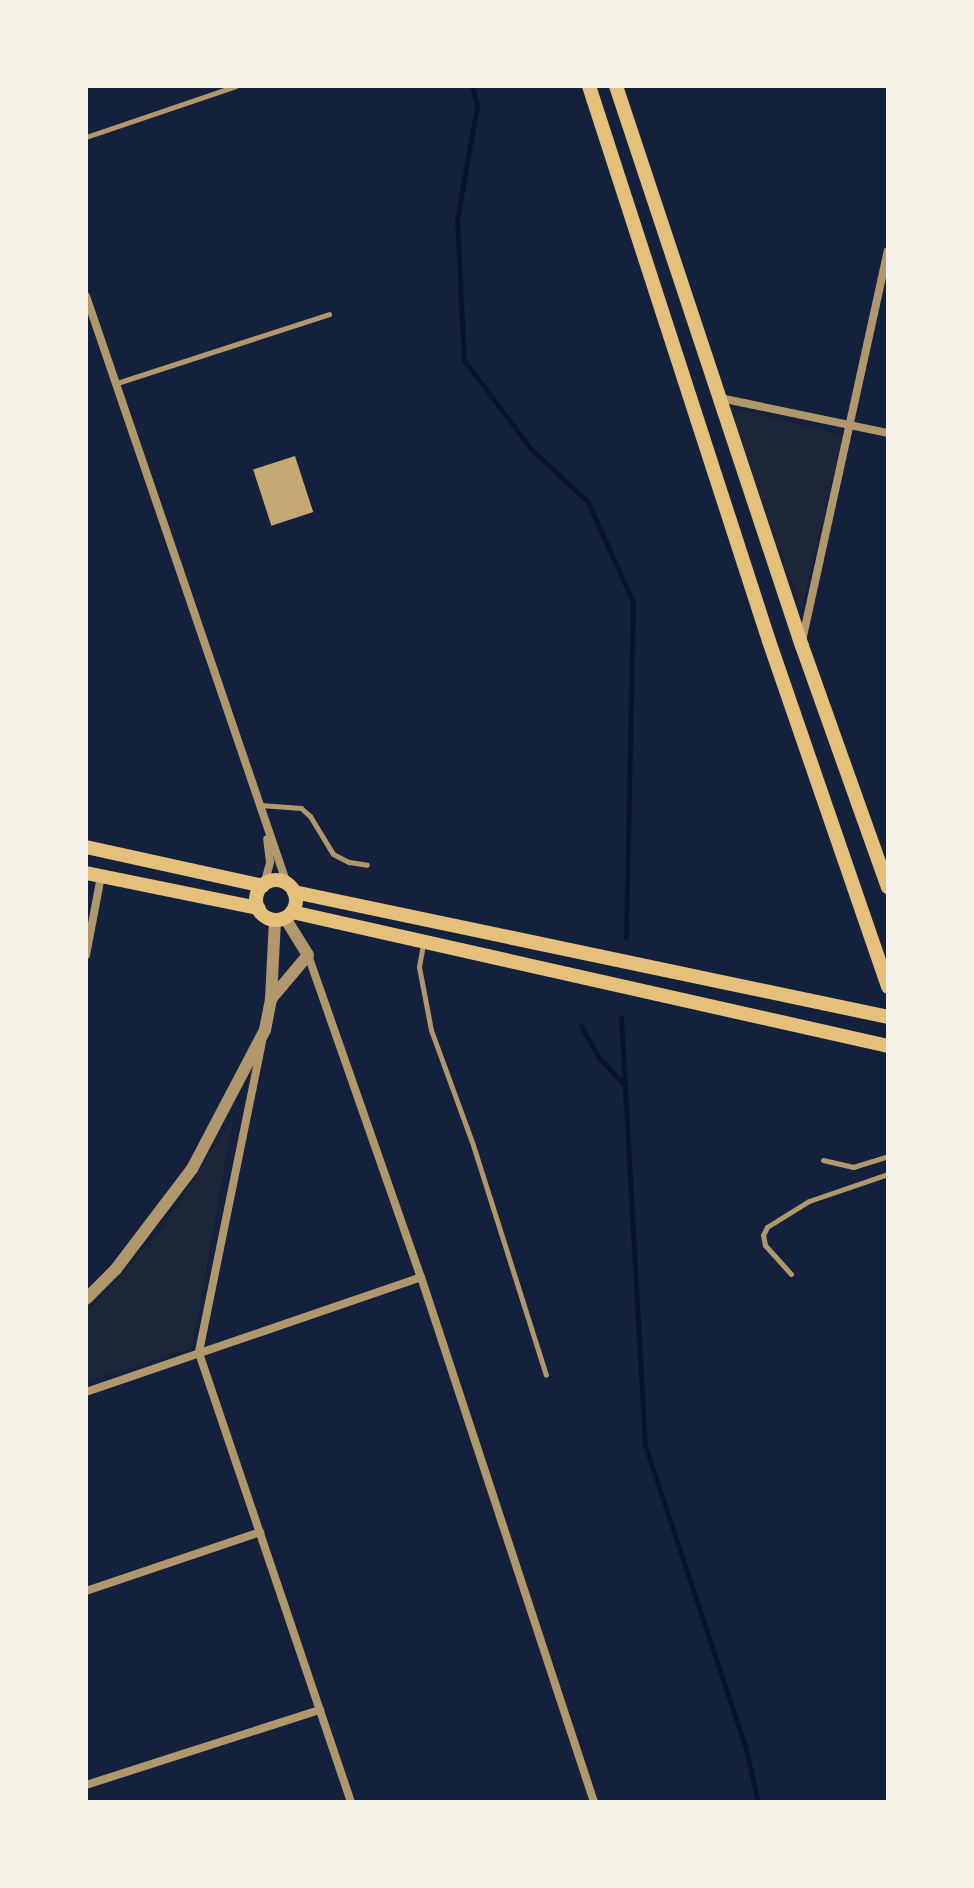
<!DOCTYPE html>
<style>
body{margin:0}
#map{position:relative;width:974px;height:1888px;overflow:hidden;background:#14213d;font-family:"Source Sans 3",sans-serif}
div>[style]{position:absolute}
.green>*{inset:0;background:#1d2539}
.stream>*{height:5px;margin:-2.5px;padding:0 2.5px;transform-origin:2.5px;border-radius:2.5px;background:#0b132b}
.building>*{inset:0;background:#c6a872;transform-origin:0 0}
.service>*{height:5px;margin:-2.5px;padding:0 2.5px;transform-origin:2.5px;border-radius:2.5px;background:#b1986c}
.minor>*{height:8px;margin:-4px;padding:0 4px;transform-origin:4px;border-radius:4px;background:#b1986c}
.tertiary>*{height:12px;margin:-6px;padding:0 6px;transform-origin:6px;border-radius:6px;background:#b1986c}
.secondary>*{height:14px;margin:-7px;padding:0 7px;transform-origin:7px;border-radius:7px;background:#e5c07b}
.secondary>.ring{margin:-7px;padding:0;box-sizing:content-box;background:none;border:14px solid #e5c07b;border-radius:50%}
span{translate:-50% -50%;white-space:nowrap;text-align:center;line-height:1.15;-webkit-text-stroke:6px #f6f1e7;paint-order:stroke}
.frame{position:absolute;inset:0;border:88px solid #f6f1e7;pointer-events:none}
</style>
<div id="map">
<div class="green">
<div style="clip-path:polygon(730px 407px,843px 435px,801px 611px)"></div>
<div style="clip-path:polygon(233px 1118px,192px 1348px,86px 1382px,86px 1313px,163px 1228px)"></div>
</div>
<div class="stream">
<div style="left:472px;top:86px;width:21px;rotate:76deg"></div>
<div style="left:477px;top:106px;width:115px;rotate:100deg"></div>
<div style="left:457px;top:219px;width:141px;rotate:87.2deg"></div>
<div style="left:464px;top:360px;width:111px;rotate:53deg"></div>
<div style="left:531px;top:449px;width:78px;rotate:42.9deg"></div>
<div style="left:588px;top:502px;width:110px;rotate:65.8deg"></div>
<div style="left:633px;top:602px;width:336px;rotate:91.2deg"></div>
<div style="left:621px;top:1017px;width:429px;rotate:86.8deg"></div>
<div style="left:645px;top:1445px;width:316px;rotate:71.6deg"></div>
<div style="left:745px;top:1745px;width:58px;rotate:77.2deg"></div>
<div style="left:581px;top:1026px;width:38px;rotate:60deg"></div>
<div style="left:600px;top:1059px;width:33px;rotate:46deg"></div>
</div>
<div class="building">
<div style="left:295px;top:456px;width:59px;height:44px;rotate:72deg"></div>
</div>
<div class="service">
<div style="left:86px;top:137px;width:158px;rotate:-18.8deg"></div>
<div style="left:117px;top:383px;width:223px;rotate:-18deg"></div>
<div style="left:260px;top:805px;width:41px;rotate:4.2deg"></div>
<div style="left:301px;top:808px;width:12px;rotate:42deg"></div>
<div style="left:310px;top:816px;width:44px;rotate:58.8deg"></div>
<div style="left:333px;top:854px;width:18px;rotate:27deg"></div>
<div style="left:349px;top:862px;width:18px;rotate:9deg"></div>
<div style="left:423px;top:944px;width:23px;rotate:100deg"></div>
<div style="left:419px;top:967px;width:64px;rotate:79.2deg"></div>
<div style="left:431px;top:1030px;width:122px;rotate:69.9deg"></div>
<div style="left:473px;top:1145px;width:241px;rotate:72.4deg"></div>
<div style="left:823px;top:1160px;width:31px;rotate:13deg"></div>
<div style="left:853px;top:1167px;width:37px;rotate:-17deg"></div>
<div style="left:791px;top:1274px;width:39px;rotate:-132deg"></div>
<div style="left:765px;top:1245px;width:10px;rotate:-101deg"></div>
<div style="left:763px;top:1235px;width:9px;rotate:-63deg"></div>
<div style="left:767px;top:1227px;width:49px;rotate:-31.8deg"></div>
<div style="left:809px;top:1201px;width:83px;rotate:-18.9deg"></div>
</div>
<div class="minor">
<div style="left:86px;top:296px;width:621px;rotate:71.13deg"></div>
<div style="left:720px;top:398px;width:172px;rotate:11.8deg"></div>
<div style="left:802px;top:641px;width:399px;rotate:-77.6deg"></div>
<div style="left:264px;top:885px;width:24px;rotate:-75deg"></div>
<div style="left:270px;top:862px;width:23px;rotate:-97deg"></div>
<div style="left:86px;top:955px;width:80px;rotate:-79.2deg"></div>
<div style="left:308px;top:955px;width:341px;rotate:70.7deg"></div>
<div style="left:421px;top:1277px;width:553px;rotate:71.76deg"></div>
<div style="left:262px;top:1042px;width:317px;rotate:101.5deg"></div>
<div style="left:199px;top:1353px;width:474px;rotate:71.3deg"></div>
<div style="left:86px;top:1392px;width:354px;rotate:-18.9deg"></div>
<div style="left:86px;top:1591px;width:184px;rotate:-18.7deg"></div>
<div style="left:86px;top:1785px;width:246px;rotate:-17.8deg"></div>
</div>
<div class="tertiary">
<div style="left:271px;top:999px;width:57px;rotate:-49.9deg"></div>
<div style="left:308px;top:955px;width:44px;rotate:-121.9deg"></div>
<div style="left:86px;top:1299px;width:42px;rotate:-45deg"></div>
<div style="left:116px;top:1269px;width:126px;rotate:-52.8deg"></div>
<div style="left:192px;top:1169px;width:157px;rotate:-62.3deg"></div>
<div style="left:265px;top:1030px;width:32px;rotate:-79deg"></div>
<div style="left:271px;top:999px;width:79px;rotate:-87.1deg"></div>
</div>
<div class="secondary">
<div style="left:589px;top:86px;width:583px;rotate:72.03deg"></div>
<div style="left:769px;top:641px;width:366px;rotate:71deg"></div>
<div style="left:616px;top:86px;width:590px;rotate:71.63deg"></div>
<div style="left:802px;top:646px;width:256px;rotate:70.4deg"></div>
<div style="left:86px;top:847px;width:181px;rotate:12.4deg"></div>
<div style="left:86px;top:873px;width:176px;rotate:11.5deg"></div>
<div class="ring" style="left:256px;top:880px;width:26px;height:26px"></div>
<div style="left:294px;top:892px;width:607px;rotate:11.88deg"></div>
<div style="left:292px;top:912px;width:611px;rotate:12.67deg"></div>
</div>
<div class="frame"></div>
</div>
